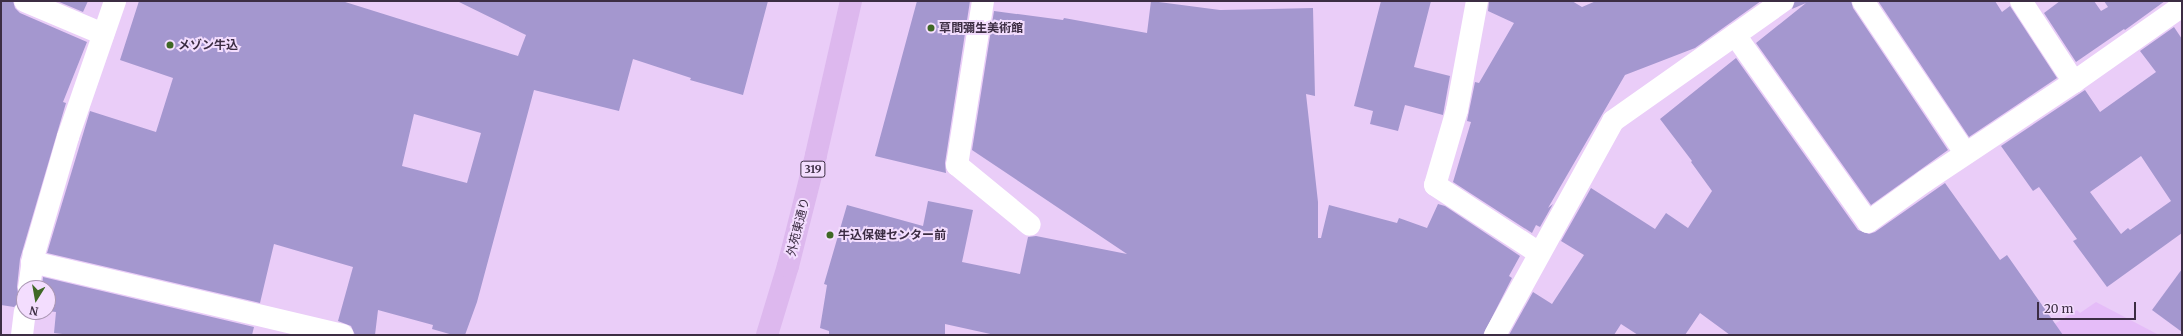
<!DOCTYPE html>
<meta charset="utf-8">
<style>
body{margin:0}
#map{position:relative;width:2183px;height:336px;overflow:hidden;background:#eacdf8;font-family:Merriweather,"Noto Sans JP",serif}
div>[style]{position:absolute}
.built>*{inset:0;background:#e5bcf8}
.building>*{inset:0;background:#a497cf}
.street>*{height:22px;margin:-11px;padding:0 11px;transform-origin:11px;border-radius:11px;background:#fff}
.primary>*{height:22px;margin:-11px;padding:0 11px;transform-origin:11px;border-radius:11px;background:#ddb8ee}
.dots>*{width:11px;height:11px;translate:-50% -50%;box-sizing:border-box;border:2px solid #f3ddfe;border-radius:50%}
span{translate:-50% -50%;white-space:nowrap;text-align:center;line-height:1.15;-webkit-text-stroke:4px #f3ddfe;paint-order:stroke}
.shield-label span{padding:1px 3px;background:#f3ddfe;border:1px solid;border-radius:3px;-webkit-text-stroke-width:0}
.shield-label{font-size:11px;color:#3c2d43;font-weight:700}
.poi-label{font-size:12px;color:#3c2d43;font-weight:700}
.left{translate:0 -50%;text-align:left}
.street-label{font-size:12px;color:#3c2d43}
.frame{position:absolute;inset:0;border:2px solid #3c2d43;pointer-events:none}
.north{position:absolute;left:16px;top:280px;width:40px;height:40px;box-sizing:border-box;background:#f3ddfe;border:1px solid #aa97b3;border-radius:50%;rotate:191deg;font-size:11px;font-weight:700;line-height:16px;text-align:center;color:#3c2d43}
.north::after{content:'';display:block;margin:auto;width:14px;height:18px;background:#3f6825;clip-path:polygon(50% 0,100% 100%,50% 72%,0 100%)}
.scale{position:absolute;left:2037px;top:302px;width:99px;height:18px;box-sizing:border-box;border:2px solid #3c2d43;border-top:0;padding-left:5px;font-size:12px;line-height:14px;white-space:nowrap;color:#3c2d43;-webkit-text-stroke:3px #f3ddfe;paint-order:stroke}
</style>
<div id="map">
<div class="built">
<div style="clip-path:polygon(2096px 302px,2159px 335px,2037px 335px,2077px 310px,2080px 313px)"></div>
</div>
<div class="building">
<div style="clip-path:polygon(1px 1px,13px 1px,15px 8px,20px 13px,87px 42px,63px 102px,66px 103px,20px 259px,17px 287px,18px 293px,24px 300px,20px 301px,14px 307px,1px 305px)"></div>
<div style="clip-path:polygon(57px 1px,88px 1px,83px 12px)"></div>
<div style="clip-path:polygon(evenodd,139px 1px,342px 1px,518px 56px,526px 35px,457px 1px,768px 1px,743px 95px,690px 80px,691px 78px,633px 59px,619px 111px,534px 90px,477px 302px,465px 335px,453px 335px,432px 329px,433px 325px,378px 310px,375px 335px,355px 335px,351px 326px,338px 321px,353px 267px,274px 244px,260px 303px,47px 253px,90px 111px,156px 132px,173px 78px,120px 60px,139px 1px,414px 114px,481px 133px,467px 183px,402px 166px,414px 114px)"></div>
<div style="clip-path:polygon(917px 1px,970px 1px,945px 163px,946px 173px,875px 156px)"></div>
<div style="clip-path:polygon(1151px 1px,1220px 10px,1313px 8px,1315px 96px,1306px 94px,1318px 202px,1318px 238px,1321px 238px,1329px 205px,1397px 223px,1399px 218px,1427px 228px,1438px 204px,1445px 206px,1520px 256px,1509px 276px,1512px 278px,1483px 335px,995px 335px,945px 324px,945px 335px,829px 335px,829px 331px,820px 328px,827px 285px,824px 284px,847px 205px,923px 226px,928px 201px,973px 210px,962px 262px,1020px 274px,1028px 237px,1036px 236px,1127px 254px,972px 150px,994px 11px,1063px 20px,1064px 18px,1147px 33px)"></div>
<div style="clip-path:polygon(1381px 1px,1431px 1px,1414px 67px,1450px 76px,1443px 115px,1405px 105px,1398px 131px,1370px 124px,1373px 111px,1354px 106px)"></div>
<div style="clip-path:polygon(1489px 1px,1572px 1px,1582px 7px,1596px 1px,1761px 1px,1695px 48px,1625px 75px,1548px 208px,1553px 204px,1540px 227px,1536px 225px,1532px 233px,1453px 182px,1471px 122px,1467px 121px,1475px 82px,1479px 83px,1514px 23px,1488px 11px)"></div>
<div style="clip-path:polygon(1795px 1px,1851px 1px,1853px 8px,1948px 150px,1871px 205px,1756px 43px,1806px 3px,1792px 9px)"></div>
<div style="clip-path:polygon(1878px 1px,1995px 1px,2002px 12px,2010px 6px,2057px 78px,1969px 137px)"></div>
<div style="clip-path:polygon(2060px 1px,2094px 1px,2101px 11px,2108px 7px,2104px 1px,2165px 1px,2125px 30px,2124px 29px,2076px 62px,2044px 13px)"></div>
<div style="clip-path:polygon(evenodd,2174px 27px,2182px 39px,2182px 233px,2107px 287px,2073px 241px,2077px 239px,2039px 187px,2033px 191px,2001px 146px,2085px 90px,2100px 112px,2156px 72px,2140px 51px,2174px 27px,2141px 156px,2171px 201px,2130px 230px,2128px 228px,2121px 234px,2090px 192px,2141px 156px)"></div>
<div style="clip-path:polygon(1736px 58px,1858px 230px,1869px 234px,1875px 232px,1945px 183px,2000px 260px,2007px 255px,2063px 335px,1730px 335px,1700px 313px,1685px 335px,1638px 335px,1621px 324px,1614px 335px,1509px 335px,1533px 292px,1552px 304px,1584px 255px,1561px 241px,1591px 188px,1655px 229px,1666px 213px,1688px 228px,1712px 191px,1691px 162px,1692px 161px,1660px 119px)"></div>
<div style="clip-path:polygon(2182px 269px,2182px 332px,2152px 310px)"></div>
<div style="clip-path:polygon(43px 277px,254px 327px,252px 335px,71px 335px,54px 333px,56px 312px,48px 311px,48px 288px,42px 288px)"></div>
</div>
<div class="street">
<div style="left:25px;top:1px;width:85px;rotate:22.9deg"></div>
<div style="left:983px;top:1px;width:166px;rotate:99deg"></div>
<div style="left:957px;top:165px;width:94px;rotate:39.4deg"></div>
<div style="left:1477px;top:1px;width:111px;rotate:100.4deg"></div>
<div style="left:1457px;top:110px;width:78px;rotate:106.3deg"></div>
<div style="left:1435px;top:185px;width:124px;rotate:33.2deg"></div>
<div style="left:1863px;top:1px;width:184px;rotate:56.1deg"></div>
<div style="left:2021px;top:1px;width:97px;rotate:56.8deg"></div>
<div style="left:1735px;top:35px;width:229px;rotate:54.6deg"></div>
<div style="left:1868px;top:222px;width:70px;rotate:-35.7deg"></div>
<div style="left:1925px;top:181px;width:179px;rotate:-33.6deg"></div>
<div style="left:2074px;top:82px;width:132px;rotate:-35.1deg"></div>
<div style="left:32px;top:262px;width:319px;rotate:13.2deg"></div>
<div style="left:29px;top:288px;width:34px;rotate:-82deg"></div>
<div style="left:34px;top:254px;width:122px;rotate:-73.8deg"></div>
<div style="left:68px;top:137px;width:144px;rotate:-70.9deg"></div>
<div style="left:22px;top:335px;width:23px;rotate:-83deg"></div>
<div style="left:1495px;top:335px;width:244px;rotate:-61.1deg"></div>
<div style="left:1613px;top:121px;width:208px;rotate:-35.2deg"></div>
</div>
<div class="primary">
<div style="left:767px;top:335px;width:72px;rotate:-73.1deg"></div>
<div style="left:788px;top:266px;width:114px;rotate:-75.8deg"></div>
<div style="left:816px;top:155px;width:158px;rotate:-77.2deg"></div>
</div>
<div class="dots">
<div style="left:931px;top:28px;background:#3f6825"></div>
<div style="left:170px;top:45px;background:#3f6825"></div>
<div style="left:830px;top:235px;background:#3f6825"></div>
</div>
<div class="shield-label">
<span style="left:813px;top:169px">319</span>
</div>
<div class="poi-label">
<span class="left" style="left:939px;top:28px">草間彌生美術館</span>
<span class="left" style="left:178px;top:45px">メゾン牛込</span>
<span class="left" style="left:838px;top:235px">牛込保健センター前</span>
</div>
<div class="street-label">
<span style="left:798px;top:227px;rotate:-76deg">外苑東通り</span>
</div>
<div class="frame"></div>
<div class="north">N</div>
<div class="scale">20 m</div>
</div>
